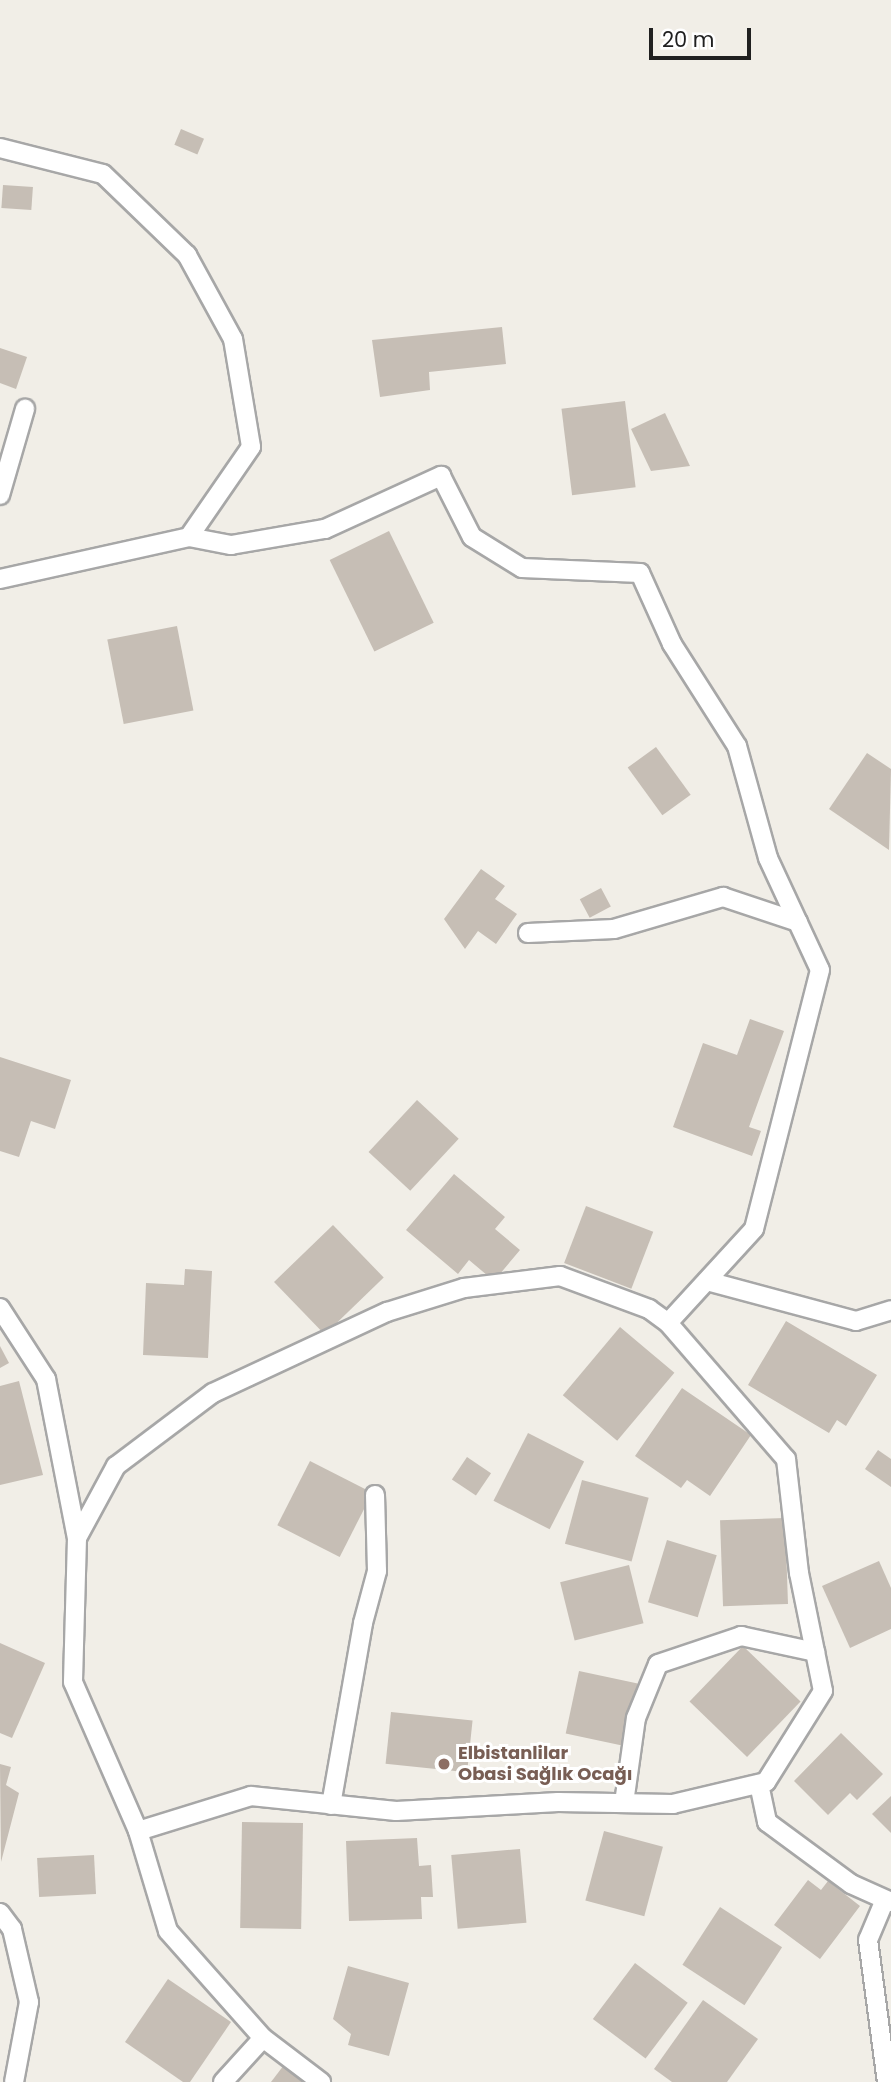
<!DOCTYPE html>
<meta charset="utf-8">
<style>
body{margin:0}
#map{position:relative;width:891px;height:2082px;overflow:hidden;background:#f1eee7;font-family:Poppins,sans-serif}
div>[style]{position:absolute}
.building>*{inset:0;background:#c6beb5;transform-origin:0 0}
.roads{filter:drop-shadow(2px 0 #a7a7a7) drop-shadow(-2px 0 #a7a7a7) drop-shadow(0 2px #a7a7a7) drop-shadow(0 -2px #a7a7a7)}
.service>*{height:18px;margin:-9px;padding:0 9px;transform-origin:9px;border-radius:9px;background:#fff}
.dots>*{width:19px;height:19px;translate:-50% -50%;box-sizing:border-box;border:4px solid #fff;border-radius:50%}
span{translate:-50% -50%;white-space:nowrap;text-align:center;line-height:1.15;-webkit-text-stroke:6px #fff;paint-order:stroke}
.education-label{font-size:18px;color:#785e54;font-weight:700}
.left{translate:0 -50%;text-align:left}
.scale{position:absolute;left:649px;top:28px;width:102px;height:32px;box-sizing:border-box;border:4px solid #202020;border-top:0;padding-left:9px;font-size:21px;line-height:24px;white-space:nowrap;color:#202020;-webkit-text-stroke:5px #fff;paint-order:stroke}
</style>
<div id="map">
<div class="building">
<div style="left:181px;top:129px;width:25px;height:17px;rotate:23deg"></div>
<div style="left:3px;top:185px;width:30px;height:23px;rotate:4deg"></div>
<div style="clip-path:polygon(502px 327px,506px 364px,429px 372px,430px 390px,380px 397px,372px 340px)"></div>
<div style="clip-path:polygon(0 348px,27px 357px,16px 389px,0 383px)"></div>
<div style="left:625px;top:401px;width:87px;height:64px;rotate:83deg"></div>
<div style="clip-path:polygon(665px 413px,690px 466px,651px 471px,631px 429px)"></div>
<div style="left:389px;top:531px;width:102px;height:66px;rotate:64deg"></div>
<div style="left:177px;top:626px;width:86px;height:71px;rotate:79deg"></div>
<div style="left:656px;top:747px;width:59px;height:35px;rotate:54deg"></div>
<div style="clip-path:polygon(867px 753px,891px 769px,889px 850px,829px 809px)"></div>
<div style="clip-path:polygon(481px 869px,505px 886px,495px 899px,517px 914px,496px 944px,478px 931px,465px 949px,444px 919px)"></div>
<div style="left:601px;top:888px;width:21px;height:24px;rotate:62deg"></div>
<div style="clip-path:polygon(750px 1019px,784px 1031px,749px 1127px,761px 1131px,752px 1156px,673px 1127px,703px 1043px,737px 1055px)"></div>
<div style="clip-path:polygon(0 1057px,71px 1080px,55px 1129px,31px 1121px,19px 1157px,0 1151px)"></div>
<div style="left:417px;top:1100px;width:57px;height:71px;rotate:43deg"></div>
<div style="clip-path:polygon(454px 1174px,505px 1217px,495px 1229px,520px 1250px,494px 1281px,469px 1260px,458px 1274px,406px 1230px)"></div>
<div style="left:586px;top:1206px;width:72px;height:61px;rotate:21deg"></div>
<div style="left:333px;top:1225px;width:73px;height:82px;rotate:46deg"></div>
<div style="clip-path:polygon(185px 1269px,212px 1271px,208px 1358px,143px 1355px,146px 1283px,184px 1285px)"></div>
<div style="clip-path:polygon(786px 1321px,877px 1375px,846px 1426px,837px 1420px,829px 1433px,748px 1385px)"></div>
<div style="left:620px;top:1327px;width:71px;height:89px;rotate:40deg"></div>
<div style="clip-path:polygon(0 1346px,9px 1363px,0 1368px)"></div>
<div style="clip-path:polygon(19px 1381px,43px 1475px,0 1485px,0 1386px)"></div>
<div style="clip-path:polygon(682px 1388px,751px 1435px,710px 1496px,687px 1480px,681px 1488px,635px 1456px)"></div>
<div style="left:528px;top:1433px;width:63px;height:76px;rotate:27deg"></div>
<div style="clip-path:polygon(878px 1450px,891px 1459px,891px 1487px,865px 1469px)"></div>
<div style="left:467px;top:1457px;width:29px;height:27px;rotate:34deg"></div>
<div style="left:310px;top:1461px;width:70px;height:72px;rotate:27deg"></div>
<div style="left:582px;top:1480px;width:69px;height:66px;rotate:15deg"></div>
<div style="left:785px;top:1518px;width:86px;height:65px;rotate:88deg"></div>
<div style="left:667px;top:1540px;width:52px;height:65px;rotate:17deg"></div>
<div style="clip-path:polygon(879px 1561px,891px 1588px,891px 1629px,850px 1648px,822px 1586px)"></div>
<div style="left:629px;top:1565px;width:60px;height:71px;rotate:76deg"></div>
<div style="clip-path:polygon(0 1643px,45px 1663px,12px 1738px,0 1733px)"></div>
<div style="left:743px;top:1646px;width:80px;height:77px;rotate:44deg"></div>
<div style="left:579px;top:1671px;width:60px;height:64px;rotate:12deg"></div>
<div style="left:391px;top:1712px;width:82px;height:52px;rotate:6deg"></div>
<div style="clip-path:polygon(841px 1733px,883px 1774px,857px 1800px,850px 1793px,828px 1815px,794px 1781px)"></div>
<div style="clip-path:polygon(0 1764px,11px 1767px,6px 1785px,19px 1793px,1px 1862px)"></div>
<div style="clip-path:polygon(891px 1796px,891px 1833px,872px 1814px)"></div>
<div style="left:242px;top:1822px;width:61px;height:106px;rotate:1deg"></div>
<div style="left:604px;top:1831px;width:61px;height:72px;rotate:15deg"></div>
<div style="clip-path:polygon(417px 1838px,419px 1866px,431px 1865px,433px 1897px,421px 1897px,422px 1919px,349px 1921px,346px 1841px)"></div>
<div style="left:520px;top:1849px;width:74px;height:69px;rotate:85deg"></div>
<div style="left:94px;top:1855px;width:39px;height:57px;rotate:87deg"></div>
<div style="clip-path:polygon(808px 1880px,821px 1890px,828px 1881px,860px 1906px,820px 1959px,774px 1925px)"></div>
<div style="left:720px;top:1907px;width:74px;height:69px;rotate:33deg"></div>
<div style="left:635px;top:1963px;width:66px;height:70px;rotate:37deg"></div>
<div style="clip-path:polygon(348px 1966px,409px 1983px,389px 2056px,348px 2045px,351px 2034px,333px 2019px)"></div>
<div style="clip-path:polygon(168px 1979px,231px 2022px,190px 2082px,183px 2082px,125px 2042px)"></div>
<div style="clip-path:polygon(703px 2000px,758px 2039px,727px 2082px,672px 2082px,654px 2069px)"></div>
<div style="clip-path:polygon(287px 2061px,314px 2082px,271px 2082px)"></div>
</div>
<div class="roads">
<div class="service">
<div style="left:0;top:148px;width:106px;rotate:14.2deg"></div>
<div style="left:103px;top:174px;width:117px;rotate:44deg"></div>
<div style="left:187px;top:255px;width:96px;rotate:61.3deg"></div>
<div style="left:233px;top:339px;width:109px;rotate:80.5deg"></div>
<div style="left:251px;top:447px;width:109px;rotate:124.6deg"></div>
<div style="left:0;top:495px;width:90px;rotate:-73.8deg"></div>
<div style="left:0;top:579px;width:194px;rotate:-12.5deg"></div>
<div style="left:189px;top:537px;width:43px;rotate:10.8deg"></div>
<div style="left:231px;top:545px;width:95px;rotate:-9.7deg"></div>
<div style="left:325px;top:529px;width:128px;rotate:-24.6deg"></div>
<div style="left:441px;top:476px;width:68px;rotate:63.1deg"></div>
<div style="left:472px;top:537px;width:59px;rotate:31.8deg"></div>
<div style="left:522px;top:568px;width:118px;rotate:2.4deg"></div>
<div style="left:640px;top:573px;width:78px;rotate:65.7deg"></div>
<div style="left:672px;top:644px;width:121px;rotate:57.5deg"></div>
<div style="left:737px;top:746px;width:116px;rotate:74.5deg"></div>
<div style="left:768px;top:858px;width:123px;rotate:65.1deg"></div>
<div style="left:820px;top:970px;width:267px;rotate:104.3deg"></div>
<div style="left:754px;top:1229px;width:127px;rotate:132.5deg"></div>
<div style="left:528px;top:933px;width:86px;rotate:-2.7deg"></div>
<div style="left:614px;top:929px;width:114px;rotate:-16.4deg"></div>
<div style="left:723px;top:897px;width:79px;rotate:18.4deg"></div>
<div style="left:707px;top:1281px;width:154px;rotate:15deg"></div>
<div style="left:856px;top:1321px;width:37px;rotate:-17deg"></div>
<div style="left:0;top:1308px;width:85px;rotate:57.1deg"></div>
<div style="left:46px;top:1379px;width:162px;rotate:79deg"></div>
<div style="left:77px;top:1538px;width:144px;rotate:91.6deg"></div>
<div style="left:73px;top:1682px;width:163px;rotate:66.4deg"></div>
<div style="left:138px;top:1831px;width:104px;rotate:73.3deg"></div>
<div style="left:168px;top:1931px;width:143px;rotate:48.4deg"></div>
<div style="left:263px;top:2038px;width:73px;rotate:37.2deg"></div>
<div style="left:77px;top:1538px;width:82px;rotate:-61.6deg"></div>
<div style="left:116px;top:1466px;width:121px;rotate:-37deg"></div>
<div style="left:213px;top:1393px;width:192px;rotate:-25deg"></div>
<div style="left:387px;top:1312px;width:81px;rotate:-17.3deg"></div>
<div style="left:464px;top:1288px;width:97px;rotate:-7.1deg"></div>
<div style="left:560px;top:1276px;width:95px;rotate:20.3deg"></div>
<div style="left:649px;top:1309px;width:24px;rotate:36deg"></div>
<div style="left:668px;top:1323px;width:180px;rotate:49.1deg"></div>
<div style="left:786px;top:1459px;width:115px;rotate:83.5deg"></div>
<div style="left:799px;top:1573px;width:120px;rotate:78.5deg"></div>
<div style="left:823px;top:1691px;width:107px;rotate:122.1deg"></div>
<div style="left:766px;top:1782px;width:96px;rotate:166.7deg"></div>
<div style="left:673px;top:1804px;width:115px;rotate:-179deg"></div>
<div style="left:558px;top:1802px;width:162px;rotate:176.8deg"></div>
<div style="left:396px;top:1811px;width:146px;rotate:-174.1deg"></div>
<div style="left:251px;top:1796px;width:118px;rotate:162.8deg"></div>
<div style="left:759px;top:1784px;width:39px;rotate:78deg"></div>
<div style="left:767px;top:1822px;width:104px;rotate:36.4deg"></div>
<div style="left:851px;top:1884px;width:44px;rotate:24.2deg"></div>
<div style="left:624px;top:1803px;width:86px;rotate:-82deg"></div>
<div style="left:636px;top:1718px;width:58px;rotate:-67.8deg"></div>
<div style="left:658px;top:1664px;width:88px;rotate:-18.6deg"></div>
<div style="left:741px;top:1636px;width:76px;rotate:12.2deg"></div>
<div style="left:331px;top:1805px;width:185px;rotate:-80deg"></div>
<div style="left:363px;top:1623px;width:54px;rotate:-74.9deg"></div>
<div style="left:377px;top:1571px;width:76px;rotate:-91.5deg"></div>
<div style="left:884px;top:1902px;width:41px;rotate:112.8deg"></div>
<div style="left:868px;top:1940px;width:143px;rotate:82.4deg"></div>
<div style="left:0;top:1913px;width:20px;rotate:53deg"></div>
<div style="left:12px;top:1929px;width:75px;rotate:76.9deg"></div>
<div style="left:29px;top:2002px;width:81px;rotate:100.6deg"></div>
<div style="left:223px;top:2082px;width:59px;rotate:-47.7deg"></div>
</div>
</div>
<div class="dots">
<div style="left:444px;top:1764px;background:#8d6e63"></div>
</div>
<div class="education-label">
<span class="left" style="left:458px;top:1764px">Elbistanlilar<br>Obasi Sağlık Ocağı</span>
</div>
<div class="scale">20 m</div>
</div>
